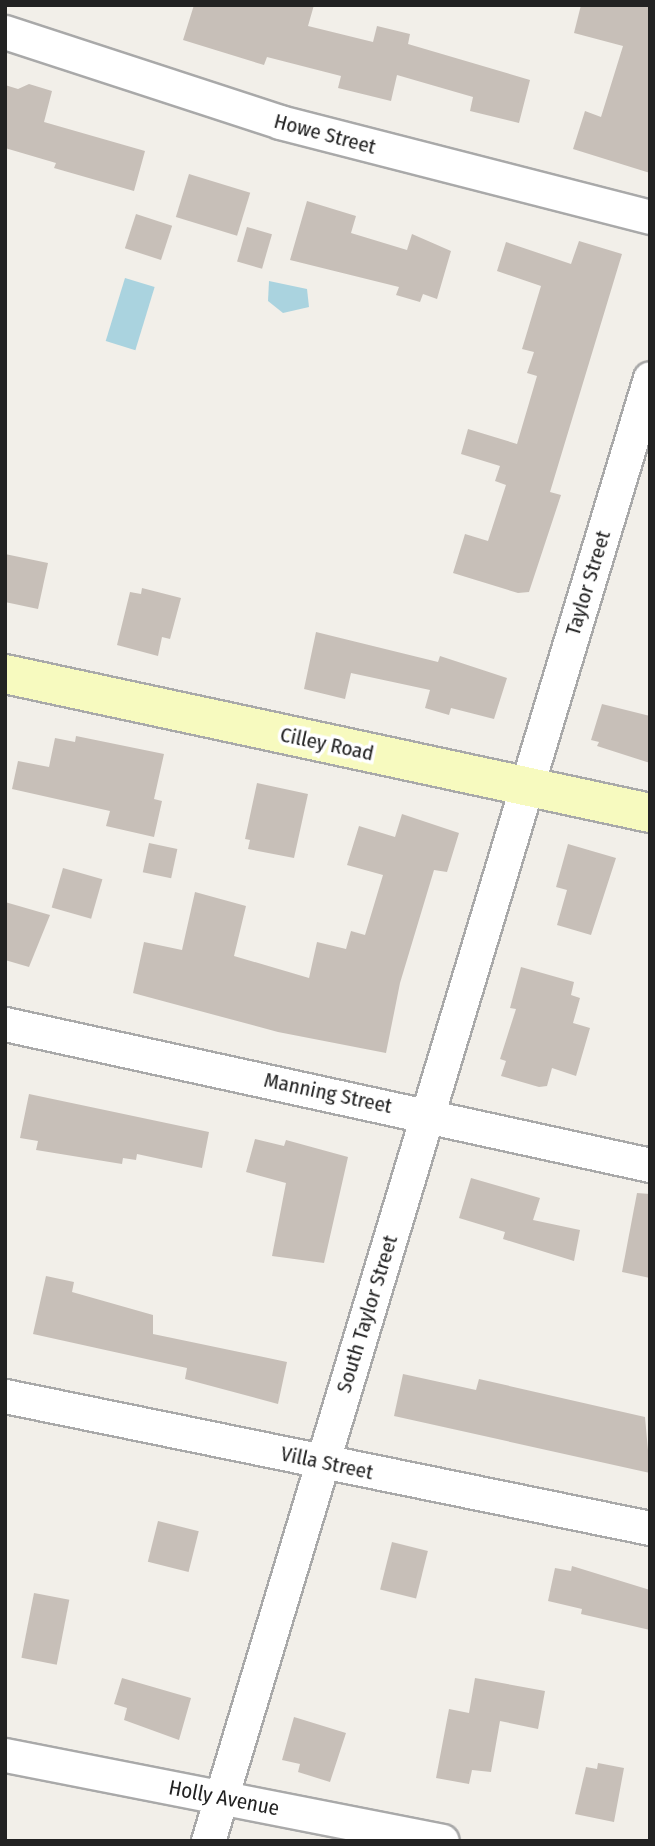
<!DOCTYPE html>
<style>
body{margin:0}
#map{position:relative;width:655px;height:1846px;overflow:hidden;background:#f2efe9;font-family:"Fira Sans Condensed",sans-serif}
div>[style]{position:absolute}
.water>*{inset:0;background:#aad3df;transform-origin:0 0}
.building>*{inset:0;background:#c7bfb8;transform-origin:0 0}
.roads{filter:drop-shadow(2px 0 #a9a9a9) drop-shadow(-2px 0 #a9a9a9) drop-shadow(0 2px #a9a9a9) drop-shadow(0 -2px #a9a9a9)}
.street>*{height:33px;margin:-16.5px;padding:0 16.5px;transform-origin:16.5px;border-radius:16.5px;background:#fff}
.secondary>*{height:38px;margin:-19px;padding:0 19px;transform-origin:19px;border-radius:19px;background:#f7fabf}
span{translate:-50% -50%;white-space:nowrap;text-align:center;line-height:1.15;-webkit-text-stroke:7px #fff;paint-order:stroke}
.street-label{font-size:21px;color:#222}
.frame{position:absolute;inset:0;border:7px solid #222;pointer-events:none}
</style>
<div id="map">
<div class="water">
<div style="left:125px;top:278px;width:31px;height:66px;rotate:17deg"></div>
<div style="clip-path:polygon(269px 281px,307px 289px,309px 307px,283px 313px,268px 301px)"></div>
</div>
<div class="building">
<div style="clip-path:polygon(194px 5px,314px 5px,308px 26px,373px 42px,377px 26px,410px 34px,408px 44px,530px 80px,519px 123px,470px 111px,473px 97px,397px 75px,391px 101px,338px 88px,341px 76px,267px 57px,264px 65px,183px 40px)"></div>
<div style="clip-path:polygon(581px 5px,650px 5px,650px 173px,573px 149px,585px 111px,601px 117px,623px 46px,574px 33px)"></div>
<div style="clip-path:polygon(29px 84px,52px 91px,44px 122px,145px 151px,134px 191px,54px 168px,56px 163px,5px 148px,5px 85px,18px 89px)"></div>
<div style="left:189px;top:174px;width:64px;height:45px;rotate:17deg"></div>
<div style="clip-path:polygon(307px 201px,356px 216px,351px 233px,407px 250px,412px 234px,451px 251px,437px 299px,423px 294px,420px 302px,396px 295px,399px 287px,290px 260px)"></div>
<div style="left:136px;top:214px;width:38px;height:36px;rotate:18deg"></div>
<div style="left:247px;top:227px;width:26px;height:36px;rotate:16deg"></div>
<div style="clip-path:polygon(579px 241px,622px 254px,550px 492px,561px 495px,529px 592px,518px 593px,453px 573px,465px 534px,488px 541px,506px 485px,495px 481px,500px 466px,461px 454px,468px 429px,517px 444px,537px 376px,527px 373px,534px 352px,522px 349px,541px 286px,497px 271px,506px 242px,571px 264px)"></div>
<div style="clip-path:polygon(5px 554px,48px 563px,38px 609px,5px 602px)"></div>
<div style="clip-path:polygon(142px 588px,181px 598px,170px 639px,162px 637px,158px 656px,117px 645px,130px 592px,141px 594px)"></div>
<div style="clip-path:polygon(316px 632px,438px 662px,440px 656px,507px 678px,494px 719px,451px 708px,449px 715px,425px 708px,430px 690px,351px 673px,345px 699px,304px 689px)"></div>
<div style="clip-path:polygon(602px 704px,650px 716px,650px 763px,597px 746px,599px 742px,591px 740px)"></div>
<div style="clip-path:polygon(76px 736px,164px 754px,154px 799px,162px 801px,154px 837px,106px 826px,110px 811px,12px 789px,18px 761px,49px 767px,55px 738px,75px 742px)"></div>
<div style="clip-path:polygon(257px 783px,308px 794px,294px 858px,248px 849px,250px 840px,245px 839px)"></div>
<div style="clip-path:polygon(402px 814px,459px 833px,447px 872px,434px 870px,400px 983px,386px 1053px,278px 1032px,133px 993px,144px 942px,182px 950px,195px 892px,246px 906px,234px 956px,309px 978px,317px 942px,346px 949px,351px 931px,365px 935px,383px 875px,347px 865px,359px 826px,395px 837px)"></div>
<div style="left:149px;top:843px;width:29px;height:30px;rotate:12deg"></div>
<div style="clip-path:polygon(568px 844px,616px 858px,591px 935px,557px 925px,567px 890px,556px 887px)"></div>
<div style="left:63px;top:868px;width:41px;height:41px;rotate:16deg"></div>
<div style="clip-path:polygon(5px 902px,50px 915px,29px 967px,5px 960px)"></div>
<div style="clip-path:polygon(521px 967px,574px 982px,571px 995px,580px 998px,573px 1023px,590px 1028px,576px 1076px,552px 1068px,547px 1086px,539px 1087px,501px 1076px,506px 1061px,500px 1059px,516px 1009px,510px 1008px)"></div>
<div style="clip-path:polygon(29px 1094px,209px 1132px,202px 1168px,137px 1154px,136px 1160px,123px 1158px,122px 1164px,36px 1150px,38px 1141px,20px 1138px)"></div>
<div style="clip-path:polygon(255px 1139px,284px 1146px,286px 1140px,348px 1157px,324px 1263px,272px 1256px,286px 1183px,246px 1172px)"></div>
<div style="clip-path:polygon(471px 1178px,540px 1198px,533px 1220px,580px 1230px,574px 1261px,503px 1239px,505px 1232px,459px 1218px)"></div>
<div style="clip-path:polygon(637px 1193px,650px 1194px,650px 1278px,622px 1272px)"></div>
<div style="clip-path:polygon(46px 1276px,74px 1282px,72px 1292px,153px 1315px,153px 1334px,287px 1362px,278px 1404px,185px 1379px,187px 1368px,33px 1334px)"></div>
<div style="clip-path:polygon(403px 1374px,476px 1390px,479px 1379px,645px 1417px,650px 1473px,394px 1416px)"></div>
<div style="left:158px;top:1521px;width:42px;height:42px;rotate:14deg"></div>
<div style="left:392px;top:1542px;width:37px;height:49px;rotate:14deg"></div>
<div style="clip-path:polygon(572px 1566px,650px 1590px,650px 1630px,581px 1614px,582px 1609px,548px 1601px,555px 1568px,571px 1571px)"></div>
<div style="left:34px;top:1593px;width:36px;height:66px;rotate:11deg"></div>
<div style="clip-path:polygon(122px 1678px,191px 1698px,179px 1740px,124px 1720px,127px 1708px,114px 1704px)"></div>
<div style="clip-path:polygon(475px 1678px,545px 1691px,538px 1729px,500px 1721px,491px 1772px,472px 1770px,469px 1784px,436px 1778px,449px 1709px,469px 1713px)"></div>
<div style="clip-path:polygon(294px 1717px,346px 1733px,330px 1782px,298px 1772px,300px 1764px,282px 1760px)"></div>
<div style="clip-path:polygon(598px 1763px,624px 1768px,614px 1822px,575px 1814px,586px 1767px,597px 1769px)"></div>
</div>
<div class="roads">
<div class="street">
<div style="left:5px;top:32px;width:289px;rotate:18.1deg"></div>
<div style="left:280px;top:122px;width:382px;rotate:14.4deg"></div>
<div style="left:5px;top:1024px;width:660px;rotate:12.33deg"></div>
<div style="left:5px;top:1396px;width:658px;rotate:11.57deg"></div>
<div style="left:5px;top:1755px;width:445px;rotate:11.1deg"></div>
<div style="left:208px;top:1841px;width:1528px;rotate:-73.19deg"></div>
</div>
<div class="secondary">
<div style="left:5px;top:674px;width:660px;rotate:12.16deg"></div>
</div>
</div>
<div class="street-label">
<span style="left:325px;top:134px;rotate:15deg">Howe Street</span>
<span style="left:588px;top:583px;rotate:-73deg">Taylor Street</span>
<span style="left:327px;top:744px;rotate:12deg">Cilley Road</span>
<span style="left:328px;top:1093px;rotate:12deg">Manning Street</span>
<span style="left:367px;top:1314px;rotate:-73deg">South Taylor Street</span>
<span style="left:327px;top:1463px;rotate:12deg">Villa Street</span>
<span style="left:224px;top:1798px;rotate:11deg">Holly Avenue</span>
</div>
<div class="frame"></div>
</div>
